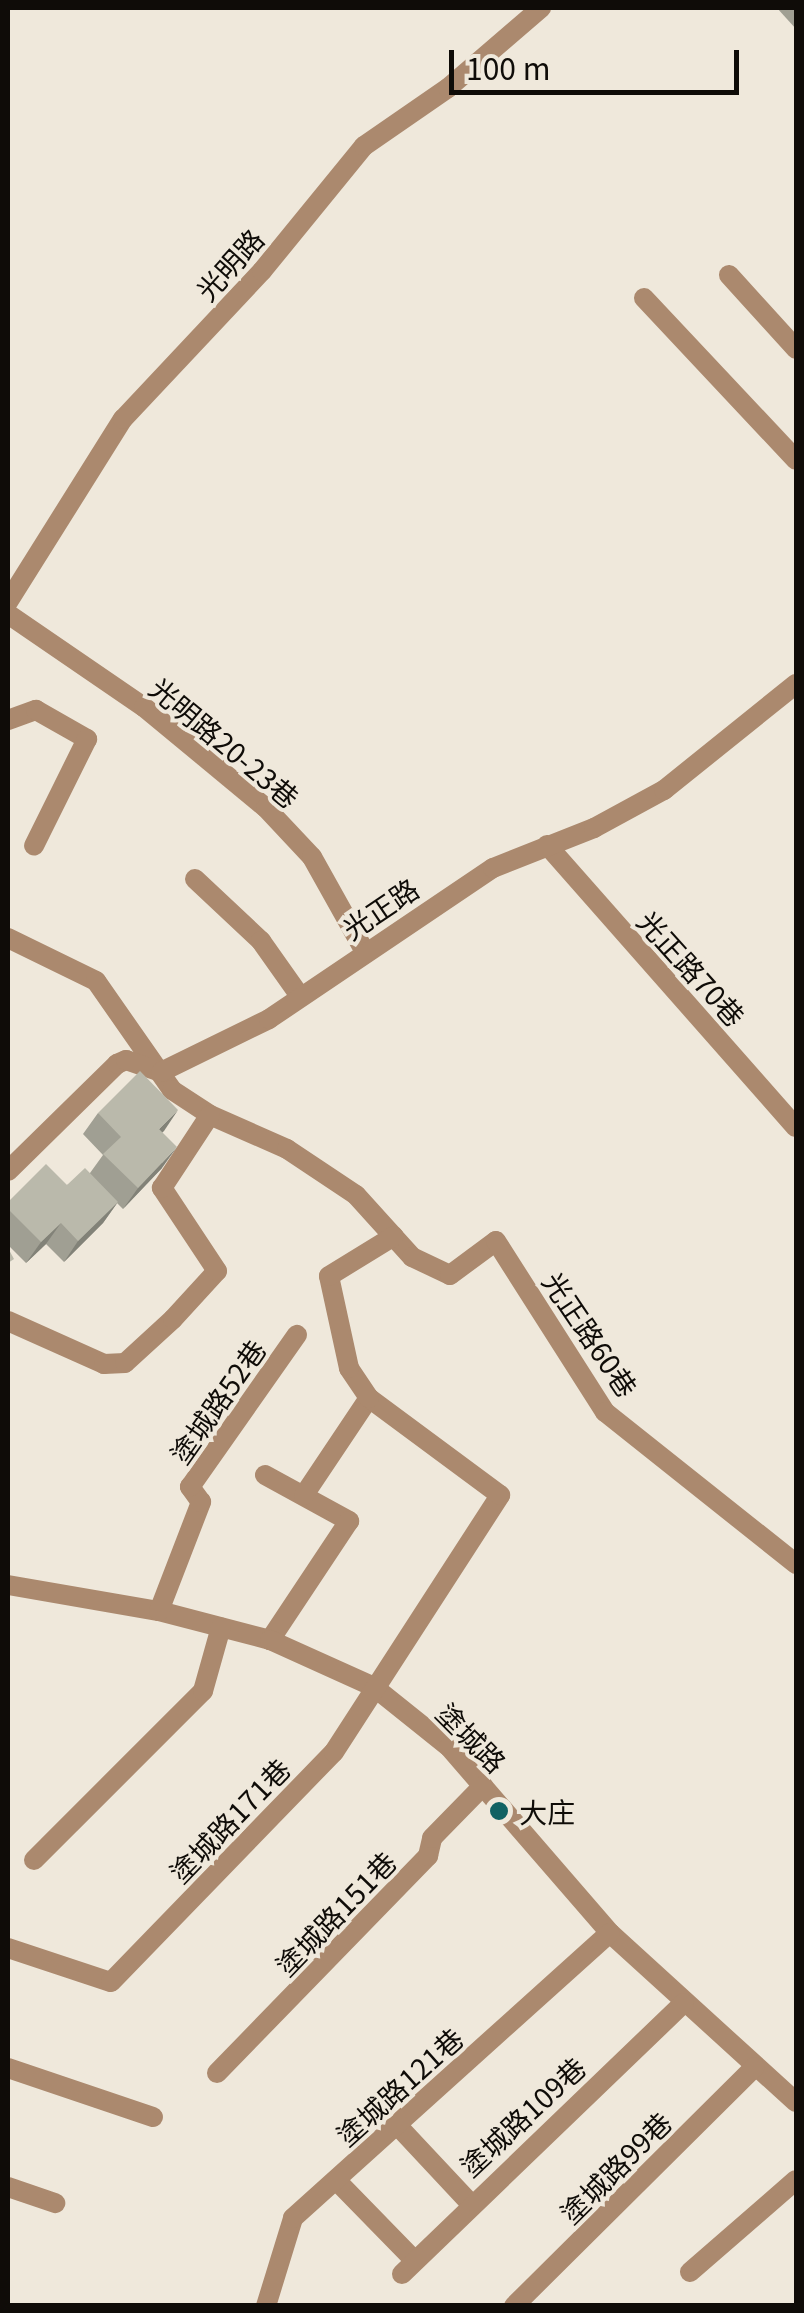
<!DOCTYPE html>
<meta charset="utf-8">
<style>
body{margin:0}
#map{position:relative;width:804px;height:2313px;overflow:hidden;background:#efe8db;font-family:Georgia,"Noto Sans TC",serif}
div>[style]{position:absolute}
.minor>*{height:20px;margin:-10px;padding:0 10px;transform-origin:10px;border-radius:10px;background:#ab896e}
.wall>*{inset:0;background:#a09f93}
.shaded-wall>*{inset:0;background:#828278}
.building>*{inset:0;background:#bab9ab}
.dots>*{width:28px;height:28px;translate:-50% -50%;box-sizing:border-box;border:5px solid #efe8db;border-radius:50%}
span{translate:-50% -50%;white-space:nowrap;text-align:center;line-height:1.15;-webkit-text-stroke:8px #efe8db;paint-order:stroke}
.street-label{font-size:28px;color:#0f0c08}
.poi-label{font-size:28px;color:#0f0c08}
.left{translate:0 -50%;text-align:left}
.frame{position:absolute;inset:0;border:10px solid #0f0c08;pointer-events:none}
.scale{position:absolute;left:449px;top:50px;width:290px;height:45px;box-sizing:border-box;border:5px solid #0f0c08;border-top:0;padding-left:12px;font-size:30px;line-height:35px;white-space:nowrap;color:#0f0c08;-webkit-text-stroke:8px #efe8db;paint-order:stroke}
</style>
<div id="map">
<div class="minor">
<div style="left:729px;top:275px;width:100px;rotate:47.8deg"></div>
<div style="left:644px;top:298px;width:222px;rotate:46.8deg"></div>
<div style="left:8px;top:602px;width:216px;rotate:-57.9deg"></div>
<div style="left:123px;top:419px;width:203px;rotate:-46.8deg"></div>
<div style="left:262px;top:271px;width:161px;rotate:-50.8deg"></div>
<div style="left:364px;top:146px;width:102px;rotate:-34.6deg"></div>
<div style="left:448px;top:88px;width:123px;rotate:-40.7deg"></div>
<div style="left:8px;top:614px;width:165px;rotate:34.4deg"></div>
<div style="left:144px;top:707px;width:158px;rotate:39.6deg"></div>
<div style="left:266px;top:808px;width:67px;rotate:46.8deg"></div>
<div style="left:312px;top:857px;width:109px;rotate:60.8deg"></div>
<div style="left:8px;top:720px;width:30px;rotate:-20deg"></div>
<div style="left:36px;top:710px;width:59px;rotate:29.6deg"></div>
<div style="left:87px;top:739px;width:119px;rotate:116.4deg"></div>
<div style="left:547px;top:845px;width:376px;rotate:48.6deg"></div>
<div style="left:195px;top:879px;width:91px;rotate:43.2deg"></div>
<div style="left:261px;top:941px;width:67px;rotate:54.7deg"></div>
<div style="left:8px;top:938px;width:98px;rotate:26deg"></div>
<div style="left:96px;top:981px;width:133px;rotate:55.1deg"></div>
<div style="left:172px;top:1090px;width:45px;rotate:33.3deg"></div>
<div style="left:210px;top:1115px;width:84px;rotate:23.8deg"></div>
<div style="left:287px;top:1149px;width:83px;rotate:33.7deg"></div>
<div style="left:356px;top:1195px;width:84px;rotate:47.9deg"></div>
<div style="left:412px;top:1257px;width:42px;rotate:25.3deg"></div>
<div style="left:450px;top:1275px;width:57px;rotate:-36.5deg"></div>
<div style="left:496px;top:1241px;width:203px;rotate:57.5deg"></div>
<div style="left:605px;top:1412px;width:244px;rotate:38.5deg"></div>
<div style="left:8px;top:1171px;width:153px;rotate:-44.5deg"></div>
<div style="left:117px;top:1064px;width:10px;rotate:-24deg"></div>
<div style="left:126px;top:1060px;width:37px;rotate:19deg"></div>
<div style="left:161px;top:1072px;width:120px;rotate:-26.1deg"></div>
<div style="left:269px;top:1019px;width:270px;rotate:-34deg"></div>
<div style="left:493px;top:868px;width:109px;rotate:-21.6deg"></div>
<div style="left:594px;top:828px;width:80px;rotate:-28.5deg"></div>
<div style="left:664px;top:790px;width:169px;rotate:-38.8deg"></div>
<div style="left:8px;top:1321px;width:105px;rotate:24.1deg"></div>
<div style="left:104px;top:1364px;width:21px;rotate:-3deg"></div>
<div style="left:125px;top:1363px;width:65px;rotate:-42.5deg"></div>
<div style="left:173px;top:1319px;width:65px;rotate:-47.5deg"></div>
<div style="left:217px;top:1271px;width:100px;rotate:-123.5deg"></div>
<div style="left:162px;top:1188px;width:87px;rotate:-56.7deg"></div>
<div style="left:265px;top:1475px;width:96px;rotate:28.7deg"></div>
<div style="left:349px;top:1521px;width:143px;rotate:123.6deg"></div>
<div style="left:304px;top:1495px;width:117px;rotate:-56.2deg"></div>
<div style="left:8px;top:1585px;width:153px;rotate:9.8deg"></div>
<div style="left:159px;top:1611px;width:115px;rotate:14.6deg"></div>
<div style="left:270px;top:1640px;width:114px;rotate:24.3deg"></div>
<div style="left:374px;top:1687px;width:96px;rotate:38.7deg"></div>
<div style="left:449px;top:1747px;width:246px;rotate:49.1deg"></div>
<div style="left:610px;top:1933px;width:251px;rotate:42.3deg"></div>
<div style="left:159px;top:1611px;width:117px;rotate:-68.9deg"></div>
<div style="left:201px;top:1502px;width:19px;rotate:-126deg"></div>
<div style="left:190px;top:1487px;width:186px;rotate:-54.9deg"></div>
<div style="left:34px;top:1860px;width:239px;rotate:-45deg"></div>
<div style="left:203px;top:1691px;width:66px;rotate:-74.3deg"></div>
<div style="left:8px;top:1948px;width:108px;rotate:18.3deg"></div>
<div style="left:111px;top:1982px;width:320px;rotate:-45.9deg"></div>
<div style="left:334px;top:1752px;width:306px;rotate:-57.1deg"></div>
<div style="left:500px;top:1495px;width:163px;rotate:-143.5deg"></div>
<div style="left:369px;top:1398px;width:36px;rotate:-124deg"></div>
<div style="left:349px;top:1368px;width:94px;rotate:-102.3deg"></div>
<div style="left:329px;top:1276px;width:76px;rotate:-31.6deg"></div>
<div style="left:8px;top:2068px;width:153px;rotate:18.7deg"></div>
<div style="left:217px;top:2073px;width:303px;rotate:-45.8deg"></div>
<div style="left:428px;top:1856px;width:18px;rotate:-77deg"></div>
<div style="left:432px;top:1838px;width:73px;rotate:-45.6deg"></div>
<div style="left:397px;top:2125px;width:107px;rotate:46.9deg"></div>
<div style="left:336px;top:2180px;width:113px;rotate:45.7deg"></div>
<div style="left:8px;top:2187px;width:50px;rotate:18.8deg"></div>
<div style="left:690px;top:2272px;width:140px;rotate:-41deg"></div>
<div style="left:402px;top:2274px;width:391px;rotate:-43.9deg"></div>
<div style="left:266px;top:2306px;width:92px;rotate:-72.9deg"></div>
<div style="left:293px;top:2218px;width:426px;rotate:-42deg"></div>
<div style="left:514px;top:2306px;width:339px;rotate:-44.8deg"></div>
</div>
<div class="wall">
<div style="clip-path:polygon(777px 8px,796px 8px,796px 29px)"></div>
<div style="clip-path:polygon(98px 1113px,162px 1132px,162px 1168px,123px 1209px,117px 1203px,103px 1223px,64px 1262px,46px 1244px,26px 1263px,8px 1245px,8px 1202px,67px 1185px,90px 1173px,103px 1155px,83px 1134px)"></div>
</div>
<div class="shaded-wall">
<div style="clip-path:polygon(178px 1110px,164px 1131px,144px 1150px,159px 1129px)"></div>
<div style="clip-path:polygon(177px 1147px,162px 1168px,123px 1209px,138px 1188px)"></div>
<div style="clip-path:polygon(118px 1202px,103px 1223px,64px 1262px,78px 1241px)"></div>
<div style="clip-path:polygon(61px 1223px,46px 1244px,26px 1263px,41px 1242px)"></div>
</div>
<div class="building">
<div style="clip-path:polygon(140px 1071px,178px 1110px,159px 1129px,177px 1147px,138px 1188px,103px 1154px,121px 1137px,98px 1113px)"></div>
<div style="clip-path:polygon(46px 1164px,67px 1185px,85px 1168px,118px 1202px,78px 1241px,61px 1223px,41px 1242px,8px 1209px,8px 1202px)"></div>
<div style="clip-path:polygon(8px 1248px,14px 1259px,8px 1263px)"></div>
</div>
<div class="dots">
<div style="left:499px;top:1811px;background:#116263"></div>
</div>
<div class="street-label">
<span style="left:229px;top:264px;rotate:-48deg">光明路</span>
<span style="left:225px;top:742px;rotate:40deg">光明路20-23巷</span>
<span style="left:380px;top:908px;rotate:-34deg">光正路</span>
<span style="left:692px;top:968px;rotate:48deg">光正路70巷</span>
<span style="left:591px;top:1334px;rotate:56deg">光正路60巷</span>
<span style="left:217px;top:1401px;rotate:-55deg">塗城路52巷</span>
<span style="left:472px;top:1737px;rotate:45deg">塗城路</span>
<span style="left:229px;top:1820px;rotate:-46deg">塗城路171巷</span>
<span style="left:335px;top:1913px;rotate:-46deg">塗城路151巷</span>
<span style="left:399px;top:2086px;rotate:-42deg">塗城路121巷</span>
<span style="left:522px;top:2116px;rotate:-43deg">塗城路109巷</span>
<span style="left:615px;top:2167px;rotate:-45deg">塗城路99巷</span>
</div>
<div class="poi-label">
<span class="left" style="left:519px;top:1811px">大庄</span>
</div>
<div class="frame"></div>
<div class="scale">100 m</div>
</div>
